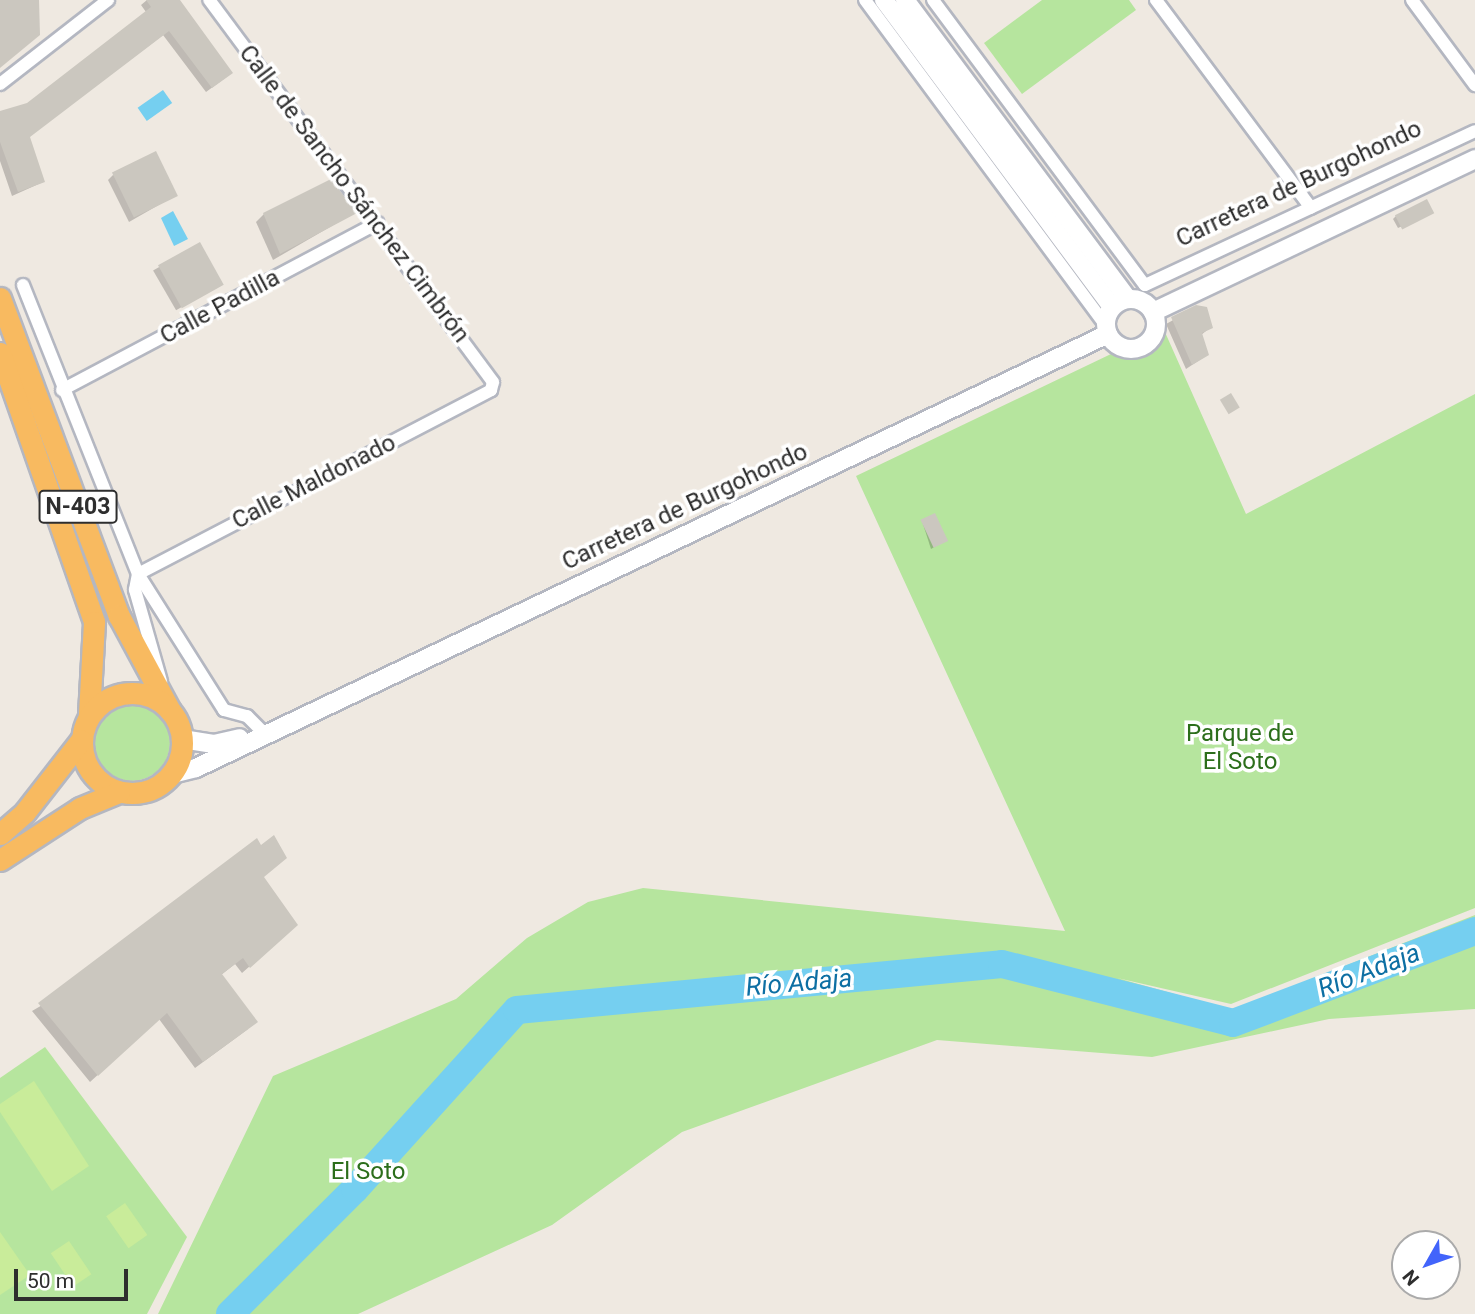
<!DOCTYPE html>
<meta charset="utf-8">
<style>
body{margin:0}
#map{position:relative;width:1475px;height:1314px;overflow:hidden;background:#efe9e1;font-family:Roboto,sans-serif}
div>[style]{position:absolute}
.green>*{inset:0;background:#b6e59e}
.round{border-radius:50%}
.pitch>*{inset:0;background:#c9ec9a;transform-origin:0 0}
.water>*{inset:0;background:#75cff0;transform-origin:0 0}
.shadow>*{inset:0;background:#0003;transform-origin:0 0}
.river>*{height:28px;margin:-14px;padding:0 14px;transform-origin:14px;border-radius:14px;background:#75cff0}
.building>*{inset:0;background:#cbc7bf;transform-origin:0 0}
.roads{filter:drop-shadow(2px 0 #b4b7c1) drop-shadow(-2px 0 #b4b7c1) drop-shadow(0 2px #b4b7c1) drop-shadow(0 -2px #b4b7c1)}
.minor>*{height:12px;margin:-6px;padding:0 6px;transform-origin:6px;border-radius:6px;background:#fff}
.secondary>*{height:18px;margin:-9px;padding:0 9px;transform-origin:9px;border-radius:9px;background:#fff}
.secondary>.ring{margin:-9px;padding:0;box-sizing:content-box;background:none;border:18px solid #fff;border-radius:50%}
.trunk>*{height:21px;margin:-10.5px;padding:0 10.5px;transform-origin:10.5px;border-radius:10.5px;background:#f8ba60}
.trunk>.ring{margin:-10.5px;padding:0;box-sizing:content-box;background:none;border:21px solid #f8ba60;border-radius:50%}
span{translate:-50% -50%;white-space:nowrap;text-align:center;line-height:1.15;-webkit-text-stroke:7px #fff;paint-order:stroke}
.shield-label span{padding:2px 5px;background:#fff;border:2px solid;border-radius:5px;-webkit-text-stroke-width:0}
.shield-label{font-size:23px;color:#2e2e2e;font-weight:700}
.street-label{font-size:24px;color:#2e2e2e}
.park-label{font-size:24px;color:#2c6e1b}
.water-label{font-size:26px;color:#0d6fa3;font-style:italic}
.north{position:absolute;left:1391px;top:1230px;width:70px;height:70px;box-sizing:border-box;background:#fff;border:2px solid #ababab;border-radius:50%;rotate:230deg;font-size:19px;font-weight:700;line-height:28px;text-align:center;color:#2e2e2e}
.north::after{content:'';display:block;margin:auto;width:24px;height:32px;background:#4264fb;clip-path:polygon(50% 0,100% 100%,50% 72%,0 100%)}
.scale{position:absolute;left:14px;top:1269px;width:114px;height:32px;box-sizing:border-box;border:4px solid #2e2e2e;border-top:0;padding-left:9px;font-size:21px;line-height:24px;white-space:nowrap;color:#2e2e2e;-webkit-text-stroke:5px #fff;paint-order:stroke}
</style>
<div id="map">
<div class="green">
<div style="clip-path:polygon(1042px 0,1129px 0,1136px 10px,1022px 94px,984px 43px)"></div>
<div style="clip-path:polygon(1164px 330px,1246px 514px,1475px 394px,1475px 908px,1231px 1004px,1117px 978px,1232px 1010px,1475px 915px,1475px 1009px,1329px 1019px,1152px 1057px,937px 1040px,682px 1132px,552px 1225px,358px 1314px,158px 1314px,273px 1076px,456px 999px,527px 938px,588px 902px,643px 888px,1065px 931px,856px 476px,1111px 354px,1133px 356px,1159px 346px)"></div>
<div class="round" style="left:94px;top:705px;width:76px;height:76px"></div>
<div style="clip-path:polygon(45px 1047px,187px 1237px,147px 1314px,0 1314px,0 1078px)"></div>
</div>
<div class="pitch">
<div style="clip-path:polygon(34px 1081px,89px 1166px,52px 1191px,0 1112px,0 1104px)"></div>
<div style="left:125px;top:1203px;width:39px;height:23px;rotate:55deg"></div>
<div style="clip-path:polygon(0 1232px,30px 1275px,0 1295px)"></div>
<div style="left:69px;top:1241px;width:40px;height:22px;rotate:56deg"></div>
</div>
<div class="water">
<div style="left:163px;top:90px;width:16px;height:31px;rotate:55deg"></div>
<div style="clip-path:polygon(173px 211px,188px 239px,174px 246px,161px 218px)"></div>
</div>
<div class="shadow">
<div style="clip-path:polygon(147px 0,178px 0,225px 78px,206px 92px,163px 35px,28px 137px,43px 182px,12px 196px,0 161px,0 113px,28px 104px,146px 12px,141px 5px)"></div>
<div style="clip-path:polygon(113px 175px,176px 195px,129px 222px,108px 180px)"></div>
<div style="clip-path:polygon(354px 213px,273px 260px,256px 222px,264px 214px)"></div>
<div style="clip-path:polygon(1431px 213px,1398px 228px,1393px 219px,1396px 216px)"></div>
<div style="left:199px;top:244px;width:46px;height:53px;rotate:60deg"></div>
<div style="clip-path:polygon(1197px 307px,1211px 327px,1201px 335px,1207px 355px,1186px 369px,1166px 324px)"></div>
<div style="clip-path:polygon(922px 521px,946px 540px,931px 549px)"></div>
<div style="clip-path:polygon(262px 877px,289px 932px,242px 973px,235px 964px,221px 975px,248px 1029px,195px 1068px,159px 1019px,90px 1082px,32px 1011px)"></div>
</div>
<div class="river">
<div style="left:230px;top:1314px;width:177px;rotate:-45deg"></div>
<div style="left:355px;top:1189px;width:241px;rotate:-47.9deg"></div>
<div style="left:517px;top:1010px;width:487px;rotate:-5.4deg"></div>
<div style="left:1002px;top:964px;width:238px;rotate:14.3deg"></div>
<div style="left:1233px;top:1023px;width:259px;rotate:-20.8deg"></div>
</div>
<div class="building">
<div style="clip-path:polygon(0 0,39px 0,40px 35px,0 68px)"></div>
<div style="clip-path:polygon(146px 0,180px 0,233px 73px,212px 88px,169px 31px,30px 137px,45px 182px,18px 192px,0 142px,0 111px,27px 103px,151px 7px)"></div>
<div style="left:156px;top:151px;width:50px;height:49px;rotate:64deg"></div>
<div style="clip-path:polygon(331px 179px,357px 213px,280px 254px,263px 213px)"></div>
<div style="left:1427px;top:199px;width:16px;height:36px;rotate:63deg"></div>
<div style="left:200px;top:242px;width:49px;height:48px;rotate:61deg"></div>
<div style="clip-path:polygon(1196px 305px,1207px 307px,1213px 328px,1202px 333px,1209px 355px,1192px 365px,1171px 317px)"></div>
<div style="left:1231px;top:393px;width:17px;height:13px;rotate:59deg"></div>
<div style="left:935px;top:513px;width:31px;height:16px;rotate:65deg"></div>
<div style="clip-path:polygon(274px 835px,287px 858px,264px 877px,298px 925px,250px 968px,243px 958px,222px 974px,258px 1022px,203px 1062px,167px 1013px,98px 1076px,38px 1003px,257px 838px,261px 845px)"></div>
</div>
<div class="roads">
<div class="minor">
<div style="left:865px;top:0;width:405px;rotate:53.5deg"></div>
<div style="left:933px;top:0;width:355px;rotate:53.4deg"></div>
<div style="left:1145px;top:285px;width:364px;rotate:-25deg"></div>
<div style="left:1156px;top:0;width:259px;rotate:53.3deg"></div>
<div style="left:1412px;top:0;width:106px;rotate:53.5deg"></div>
<div style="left:0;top:84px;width:137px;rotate:-37.9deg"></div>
<div style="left:23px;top:285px;width:311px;rotate:68.3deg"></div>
<div style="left:138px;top:574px;width:161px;rotate:57.7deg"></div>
<div style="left:224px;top:710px;width:24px;rotate:15deg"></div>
<div style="left:247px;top:716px;width:20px;rotate:45deg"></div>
<div style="left:62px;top:390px;width:357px;rotate:-27.9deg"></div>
<div style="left:138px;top:574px;width:398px;rotate:-27.5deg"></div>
<div style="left:491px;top:390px;width:8px;rotate:-76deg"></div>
<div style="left:493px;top:382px;width:476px;rotate:-126.6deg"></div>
<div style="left:138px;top:574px;width:16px;rotate:101deg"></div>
<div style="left:135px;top:590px;width:95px;rotate:74.1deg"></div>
</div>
<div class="secondary">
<div style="left:884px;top:0;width:382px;rotate:53.4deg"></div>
<div style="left:905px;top:0;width:373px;rotate:53.3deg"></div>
<div class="ring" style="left:1106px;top:299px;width:32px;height:32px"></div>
<div style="left:1153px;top:312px;width:357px;rotate:-25.4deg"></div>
<div style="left:182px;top:739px;width:32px;rotate:9deg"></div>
<div style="left:214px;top:744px;width:26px;rotate:-13deg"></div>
<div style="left:172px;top:774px;width:25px;rotate:-14deg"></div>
<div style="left:196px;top:768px;width:1010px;rotate:-25.45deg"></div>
</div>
<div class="trunk">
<div style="left:0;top:298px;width:340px;rotate:69.5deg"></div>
<div style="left:119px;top:616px;width:106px;rotate:61.7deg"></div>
<div style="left:0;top:353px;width:285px;rotate:70.7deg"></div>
<div style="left:94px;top:622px;width:93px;rotate:93.1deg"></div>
<div class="ring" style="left:82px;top:693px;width:79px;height:79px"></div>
<div style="left:0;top:834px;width:33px;rotate:-41deg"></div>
<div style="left:25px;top:812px;width:91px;rotate:-52.1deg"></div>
<div style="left:0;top:860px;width:95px;rotate:-33deg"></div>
<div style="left:80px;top:808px;width:42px;rotate:-22.3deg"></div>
</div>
</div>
<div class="shield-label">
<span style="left:78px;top:507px">N-403</span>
</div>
<div class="street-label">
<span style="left:1299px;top:184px;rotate:-25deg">Carretera de Burgohondo</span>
<span style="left:354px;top:194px;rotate:53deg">Calle de Sancho Sánchez Cimbrón</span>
<span style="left:220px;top:307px;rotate:-28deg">Calle Padilla</span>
<span style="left:314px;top:482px;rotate:-27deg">Calle Maldonado</span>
<span style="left:685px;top:507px;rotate:-25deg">Carretera de Burgohondo</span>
</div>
<div class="park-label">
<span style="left:1240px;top:748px">Parque de<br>El Soto</span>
<span style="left:368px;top:1172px">El Soto</span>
</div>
<div class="water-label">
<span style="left:1369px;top:971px;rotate:-21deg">Río Adaja</span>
<span style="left:799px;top:983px;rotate:-5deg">Río Adaja</span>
</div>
<div class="north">N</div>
<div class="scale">50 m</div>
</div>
